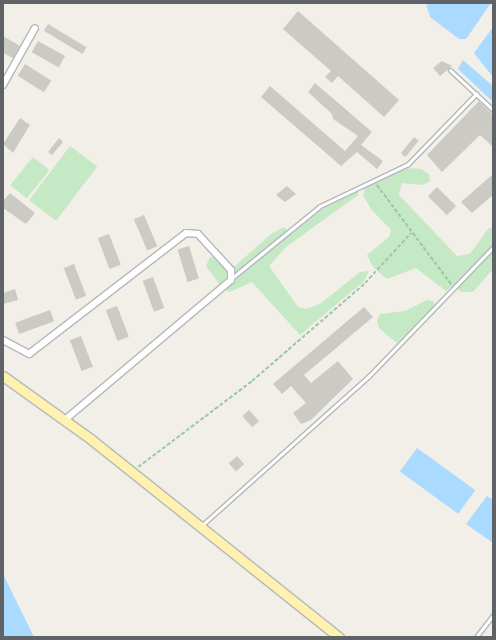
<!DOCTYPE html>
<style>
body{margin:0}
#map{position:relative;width:496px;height:640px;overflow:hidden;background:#f1efe8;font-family:"Sofia Sans Condensed",sans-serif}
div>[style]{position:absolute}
.green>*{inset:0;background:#c5e8c5;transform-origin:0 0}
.water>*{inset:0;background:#aadaff;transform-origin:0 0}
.building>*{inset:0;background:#cccac5;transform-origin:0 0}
.path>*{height:1.5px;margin-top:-0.75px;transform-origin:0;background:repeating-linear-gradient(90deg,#9cc7a9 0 4px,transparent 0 6px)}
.roads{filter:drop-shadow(1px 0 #b5b8bc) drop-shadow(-1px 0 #b5b8bc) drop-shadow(0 1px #b5b8bc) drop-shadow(0 -1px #b5b8bc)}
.lane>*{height:3px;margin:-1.5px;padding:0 1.5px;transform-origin:1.5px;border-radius:1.5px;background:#fff}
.street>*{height:6px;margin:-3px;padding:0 3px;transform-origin:3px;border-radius:3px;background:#fff}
.primary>*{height:9px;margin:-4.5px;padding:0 4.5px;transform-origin:4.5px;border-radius:4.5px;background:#fff2af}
span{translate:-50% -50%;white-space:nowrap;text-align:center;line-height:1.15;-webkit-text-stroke:3.5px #fff;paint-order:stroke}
.frame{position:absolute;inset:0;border:4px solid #5f6368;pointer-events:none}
</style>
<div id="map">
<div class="green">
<div style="left:70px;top:146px;width:34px;height:68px;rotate:37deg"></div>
<div style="left:33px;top:157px;width:21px;height:36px;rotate:39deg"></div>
<div style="clip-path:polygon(408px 168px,421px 169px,429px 174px,430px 181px,422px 185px,402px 183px,399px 195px,457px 256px,470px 254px,488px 229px,493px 227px,493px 269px,473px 292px,461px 292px,453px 285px,446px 291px,416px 268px,387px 279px,373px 267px,367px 255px,389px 237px,391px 230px,371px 209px,363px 195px,365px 187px)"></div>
<div style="clip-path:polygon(358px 190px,358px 195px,286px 247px,269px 266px,298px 307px,306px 309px,320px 304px,360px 272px,369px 271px,364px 281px,300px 335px,252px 282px,230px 292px,223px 289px,206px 266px,210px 257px,216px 257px,225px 267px,234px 267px,271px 234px,284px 227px,292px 234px,319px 211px)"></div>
<div style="clip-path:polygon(427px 300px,434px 301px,434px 307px,397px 343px,379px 328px,377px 320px,380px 314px,405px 311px)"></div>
</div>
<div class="water">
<div style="clip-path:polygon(426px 3px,491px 3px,466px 39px,459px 39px,430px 17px)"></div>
<div style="clip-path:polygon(493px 27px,493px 77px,474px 53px)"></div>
<div style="clip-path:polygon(463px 60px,493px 86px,493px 102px,458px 69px)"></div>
<div style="left:417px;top:448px;width:72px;height:29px;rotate:36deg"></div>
<div style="clip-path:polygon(487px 496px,493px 500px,493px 543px,466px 524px)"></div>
<div style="clip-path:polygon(3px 574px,34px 637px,3px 637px)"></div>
</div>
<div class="building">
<div style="clip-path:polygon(298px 11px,399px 100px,384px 117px,338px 76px,332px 83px,325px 77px,331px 71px,283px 29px)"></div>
<div style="left:48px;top:24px;width:45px;height:8px;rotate:31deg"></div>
<div style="clip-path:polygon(3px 36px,20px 46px,13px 58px,3px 53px)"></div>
<div style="left:38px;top:41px;width:31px;height:13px;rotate:29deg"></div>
<div style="clip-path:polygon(442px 61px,452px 66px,440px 76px,433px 68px)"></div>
<div style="left:25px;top:64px;width:31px;height:14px;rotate:32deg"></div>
<div style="clip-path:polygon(315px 83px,372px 132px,361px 145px,383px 161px,377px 169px,357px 152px,341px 166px,261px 97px,270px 86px,345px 151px,358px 136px,333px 119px,332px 114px,308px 92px)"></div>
<div style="clip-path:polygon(479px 101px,493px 115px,493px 147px,480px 135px,442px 172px,427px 155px)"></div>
<div style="clip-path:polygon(20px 118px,30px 125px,13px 153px,3px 144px)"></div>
<div style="left:414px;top:137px;width:6px;height:21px;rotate:39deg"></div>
<div style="clip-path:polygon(59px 138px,63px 142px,52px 155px,48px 152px)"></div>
<div style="clip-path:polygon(493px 174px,493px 195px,472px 213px,461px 202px)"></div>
<div style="clip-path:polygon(287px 186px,296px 194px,285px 202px,276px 195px)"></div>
<div style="left:437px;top:187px;width:27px;height:13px;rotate:45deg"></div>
<div style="clip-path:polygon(10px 193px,35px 213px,26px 224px,3px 208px,3px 201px)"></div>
<div style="left:144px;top:215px;width:34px;height:11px;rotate:67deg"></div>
<div style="left:109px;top:234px;width:33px;height:12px;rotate:69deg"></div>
<div style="left:189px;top:246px;width:34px;height:12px;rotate:73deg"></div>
<div style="left:74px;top:264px;width:34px;height:11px;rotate:69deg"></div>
<div style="left:153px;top:277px;width:33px;height:11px;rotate:70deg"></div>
<div style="clip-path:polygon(15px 289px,18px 300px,3px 304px,3px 293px)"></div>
<div style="left:117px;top:306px;width:33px;height:12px;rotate:69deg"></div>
<div style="clip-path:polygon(364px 307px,373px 317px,304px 375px,311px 383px,338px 361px,353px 379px,311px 420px,301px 424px,293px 413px,306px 403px,291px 386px,282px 394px,273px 384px)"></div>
<div style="left:50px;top:310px;width:12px;height:37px;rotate:70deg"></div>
<div style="left:81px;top:336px;width:33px;height:12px;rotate:69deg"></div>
<div style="left:249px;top:410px;width:15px;height:9px;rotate:48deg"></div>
<div style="left:237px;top:456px;width:11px;height:11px;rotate:49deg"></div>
</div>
<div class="path">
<div style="left:377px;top:185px;width:124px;rotate:53.2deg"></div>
<div style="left:138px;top:467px;width:143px;rotate:-37deg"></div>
<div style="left:252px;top:381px;width:150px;rotate:-40.9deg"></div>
<div style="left:365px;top:283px;width:68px;rotate:-47.4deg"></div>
</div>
<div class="roads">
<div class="lane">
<div style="left:450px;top:70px;width:59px;rotate:42.9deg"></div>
<div style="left:233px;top:277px;width:112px;rotate:-39.2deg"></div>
<div style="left:320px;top:206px;width:98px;rotate:-25.5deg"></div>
<div style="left:408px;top:164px;width:98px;rotate:-45.8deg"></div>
<div style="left:201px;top:526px;width:225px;rotate:-41.8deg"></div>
<div style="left:369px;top:376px;width:179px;rotate:-46.1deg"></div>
<div style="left:476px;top:637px;width:28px;rotate:-52deg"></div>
</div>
<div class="street">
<div style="left:3px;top:85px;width:65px;rotate:-60.7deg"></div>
<div style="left:3px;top:340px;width:30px;rotate:28deg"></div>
<div style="left:29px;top:354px;width:198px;rotate:-37.6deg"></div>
<div style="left:186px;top:233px;width:12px;rotate:5deg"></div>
<div style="left:198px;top:234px;width:49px;rotate:47.5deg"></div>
<div style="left:231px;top:270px;width:10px;rotate:90deg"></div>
<div style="left:231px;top:280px;width:217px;rotate:139.9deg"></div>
</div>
<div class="primary">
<div style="left:3px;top:376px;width:110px;rotate:35.7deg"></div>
<div style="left:92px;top:440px;width:316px;rotate:38.6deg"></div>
</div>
</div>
<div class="frame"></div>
</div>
